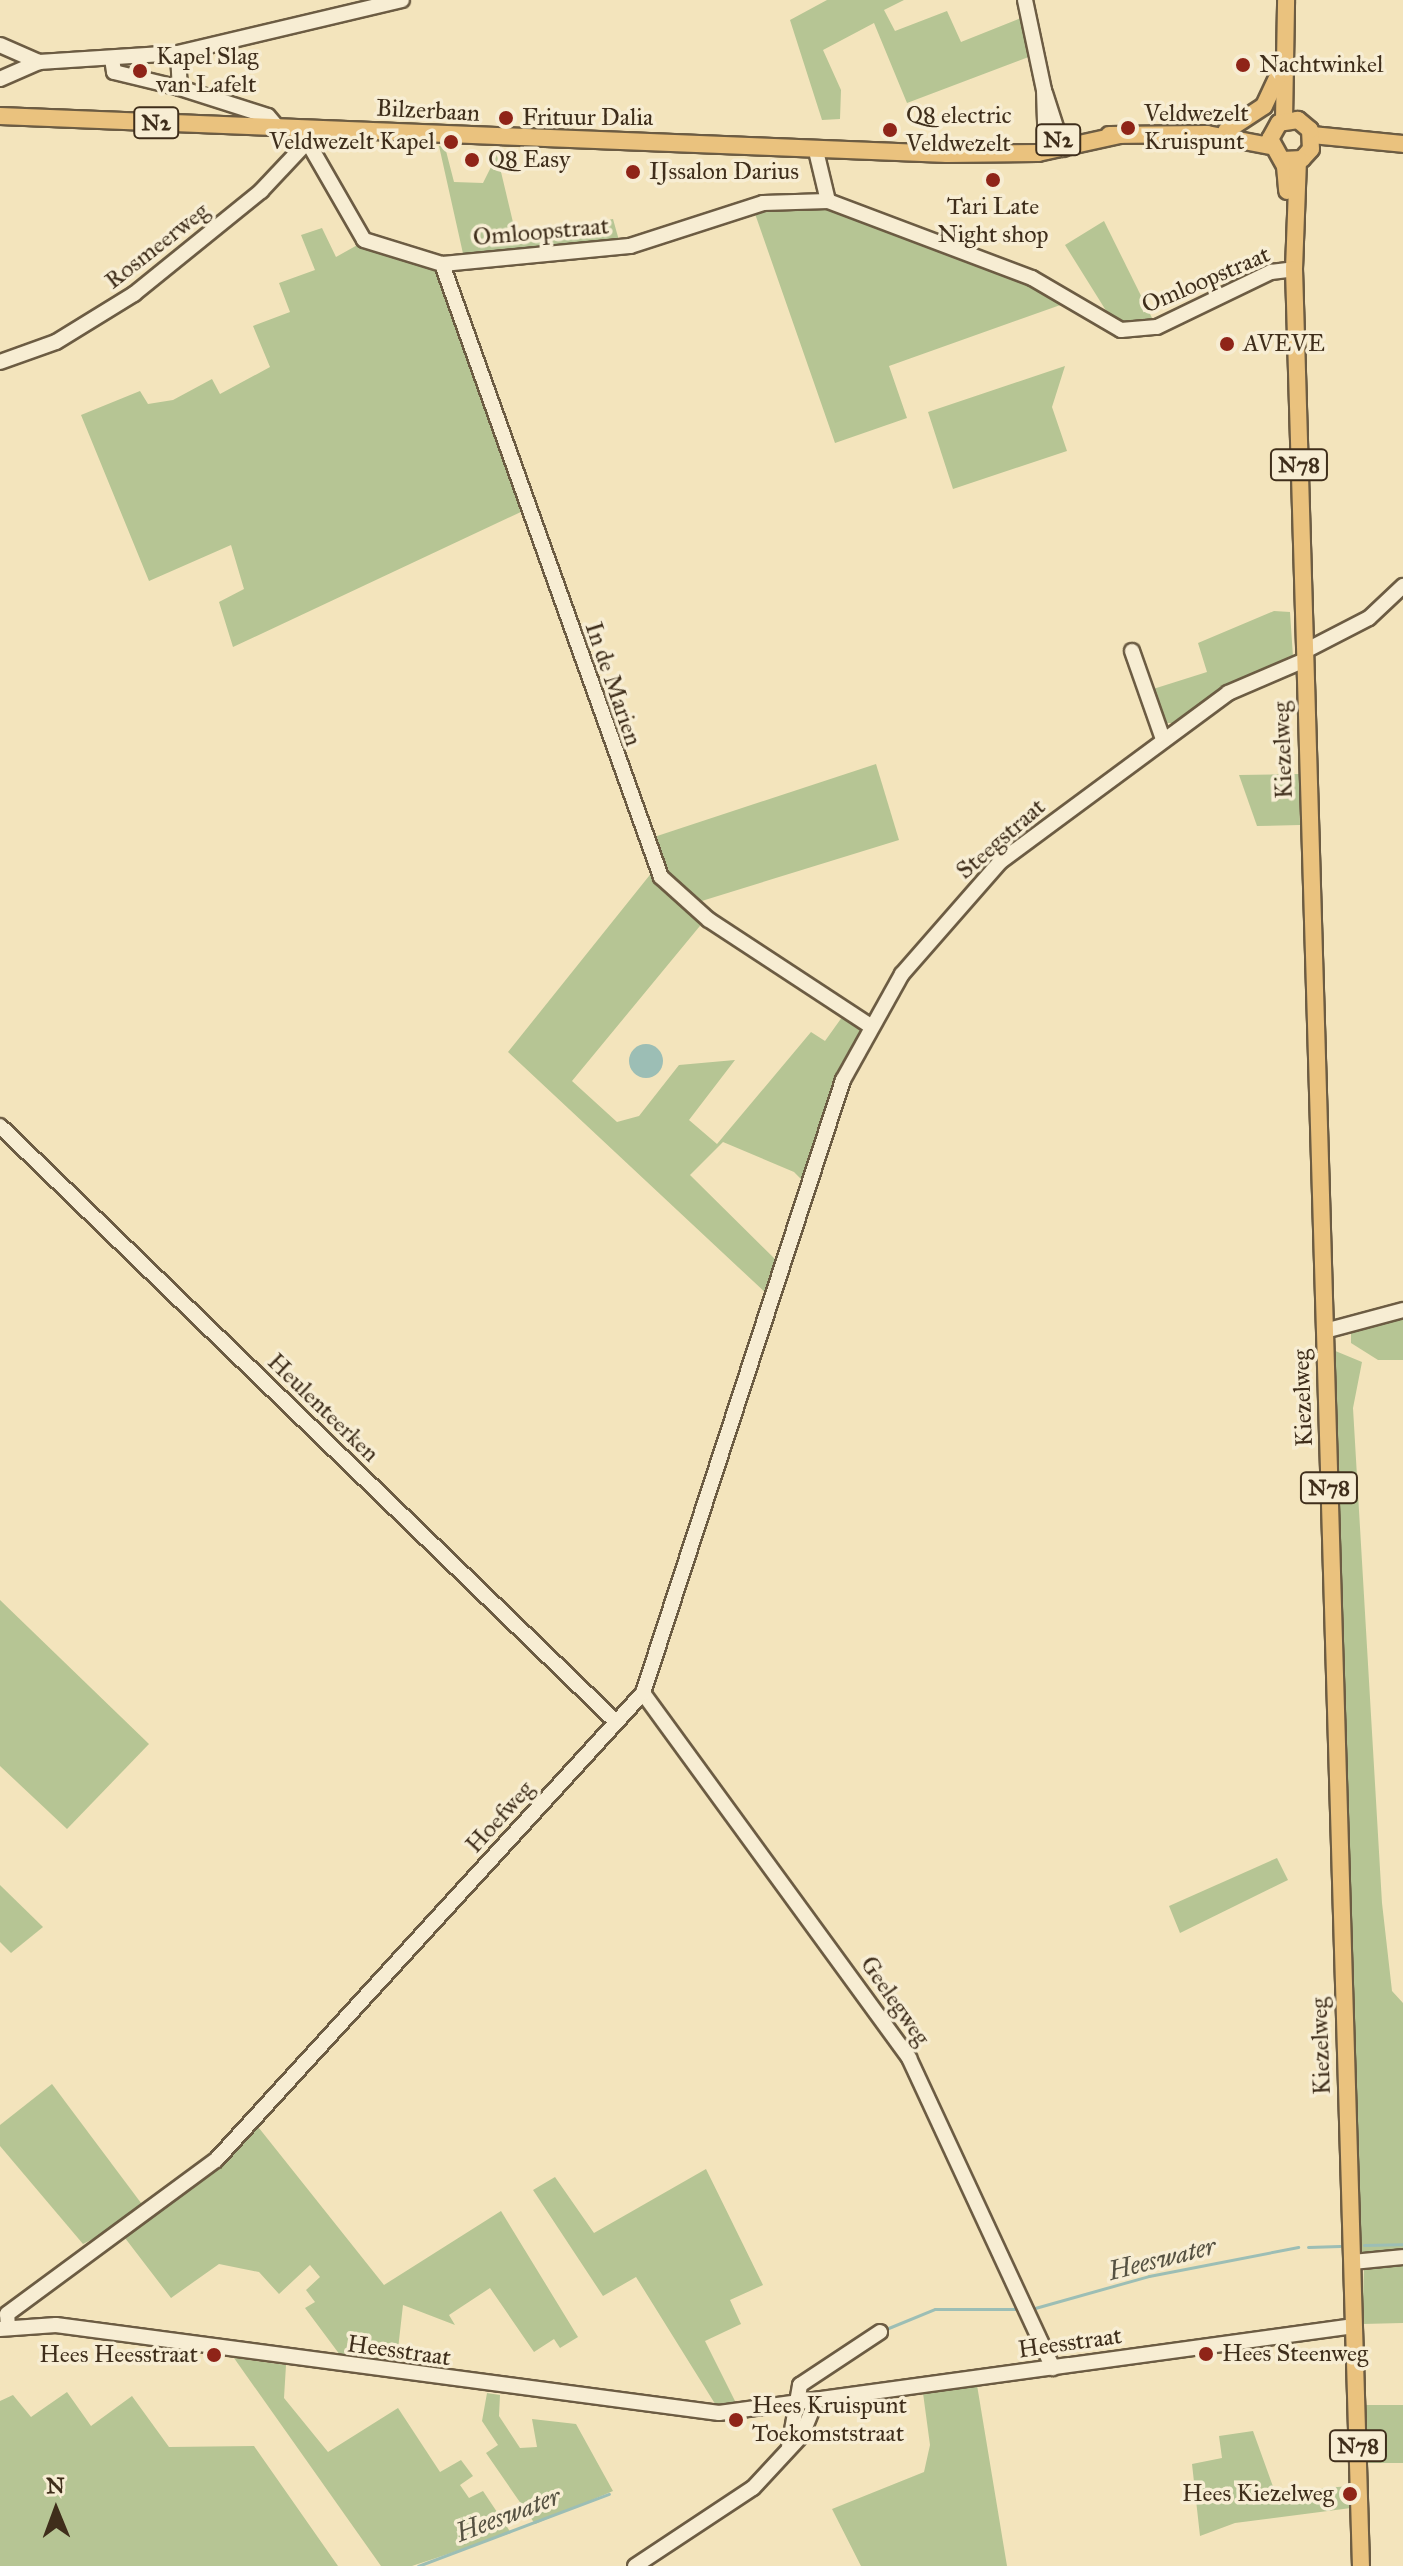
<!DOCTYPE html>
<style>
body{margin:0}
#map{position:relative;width:1403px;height:2566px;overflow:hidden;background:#f3e4bc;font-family:"IM FELL Great Primer",serif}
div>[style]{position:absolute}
.green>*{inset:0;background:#b6c594;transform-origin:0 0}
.water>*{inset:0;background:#9cbeb5}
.round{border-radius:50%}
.stream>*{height:3px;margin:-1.5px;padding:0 1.5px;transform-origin:1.5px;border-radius:1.5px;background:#9cbeb5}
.roads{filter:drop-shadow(2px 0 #6c5c43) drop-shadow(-2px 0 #6c5c43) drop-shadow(0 2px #6c5c43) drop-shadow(0 -2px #6c5c43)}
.minor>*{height:14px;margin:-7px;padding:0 7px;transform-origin:7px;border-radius:7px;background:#f7edd3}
.major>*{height:16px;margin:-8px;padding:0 8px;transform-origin:8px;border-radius:8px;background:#eac27e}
.dots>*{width:22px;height:22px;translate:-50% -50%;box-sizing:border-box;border:4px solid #f7edd3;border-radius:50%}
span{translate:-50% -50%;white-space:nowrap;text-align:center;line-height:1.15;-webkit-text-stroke:7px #f7edd3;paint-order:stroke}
.shield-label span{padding:2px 6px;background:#f7edd3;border:2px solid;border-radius:6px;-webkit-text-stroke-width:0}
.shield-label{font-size:22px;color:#3f2e1b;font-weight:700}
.poi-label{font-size:24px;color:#3f2e1b}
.left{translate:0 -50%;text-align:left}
.right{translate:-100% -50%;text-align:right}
.street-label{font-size:24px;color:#3f2e1b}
.water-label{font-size:26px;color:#565242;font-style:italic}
.north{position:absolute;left:16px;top:2470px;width:80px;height:80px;-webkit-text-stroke:6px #f7edd3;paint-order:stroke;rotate:359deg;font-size:22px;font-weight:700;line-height:32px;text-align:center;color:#3f2e1b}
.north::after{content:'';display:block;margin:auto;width:28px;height:36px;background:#3f2e1b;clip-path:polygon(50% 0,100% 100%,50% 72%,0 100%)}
</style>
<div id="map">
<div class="green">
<div style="clip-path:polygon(827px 0,904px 0,884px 10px,895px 31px,947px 11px,961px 42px,1026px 16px,1034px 55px,907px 103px,874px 23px,823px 50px,841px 90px,840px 119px,822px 120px,790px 20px)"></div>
<div style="clip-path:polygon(439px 146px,445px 147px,454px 182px,483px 183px,497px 155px,516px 235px,613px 219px,620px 244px,464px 258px)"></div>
<div style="clip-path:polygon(828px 206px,1000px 268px,1066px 303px,889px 366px,907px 418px,835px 443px,753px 208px)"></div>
<div style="clip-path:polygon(1104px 221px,1154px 322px,1115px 325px,1065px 245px)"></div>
<div style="clip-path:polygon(322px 228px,336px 257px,361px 243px,437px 270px,523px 511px,233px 647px,219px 602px,244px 589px,231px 545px,149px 581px,81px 415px,140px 391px,148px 404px,173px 400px,212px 379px,220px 394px,270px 367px,253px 326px,290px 312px,279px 283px,315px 270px,301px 235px)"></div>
<div style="clip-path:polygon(1065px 366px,1052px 407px,1067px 451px,953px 489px,928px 412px)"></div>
<div style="clip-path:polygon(1274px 611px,1290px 612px,1293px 657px,1237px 681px,1179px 723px,1164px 723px,1150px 690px,1207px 672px,1198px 643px)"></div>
<div style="clip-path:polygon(876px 764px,899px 840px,692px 904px,674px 889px,648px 839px)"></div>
<div style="clip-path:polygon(1299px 774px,1300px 825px,1257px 826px,1239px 775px)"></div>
<div style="clip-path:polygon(653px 871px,704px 921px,572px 1081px,617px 1122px,639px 1116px,679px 1065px,735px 1060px,689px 1120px,717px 1144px,811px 1032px,825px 1041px,845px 1013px,860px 1029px,805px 1183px,794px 1172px,723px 1142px,690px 1175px,779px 1263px,769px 1296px,508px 1052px)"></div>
<div style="clip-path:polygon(1403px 1314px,1403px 1360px,1378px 1360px,1351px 1343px,1351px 1328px)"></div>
<div style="clip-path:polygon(1333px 1350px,1362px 1362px,1353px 1408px,1382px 1903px,1392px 1991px,1403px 2003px,1403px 2252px,1361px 2254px)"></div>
<div style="clip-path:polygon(0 1600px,149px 1744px,67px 1829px,0 1766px)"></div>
<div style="clip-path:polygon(1277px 1858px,1288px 1880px,1180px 1933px,1169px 1906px)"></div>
<div style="clip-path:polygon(0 1885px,43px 1927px,11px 1953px,0 1942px)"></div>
<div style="clip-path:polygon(52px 2084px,147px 2211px,83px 2244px,0 2146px,0 2125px)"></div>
<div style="clip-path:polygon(255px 2123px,384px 2285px,501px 2211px,578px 2337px,560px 2348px,554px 2339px,534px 2352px,490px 2288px,449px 2315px,455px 2325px,403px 2305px,396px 2367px,343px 2359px,305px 2308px,315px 2302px,306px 2290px,320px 2277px,310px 2265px,279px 2294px,259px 2272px,219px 2264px,171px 2298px,125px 2238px)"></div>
<div style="clip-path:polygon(706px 2169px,763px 2285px,730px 2300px,741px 2324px,705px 2341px,737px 2405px,717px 2407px,636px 2277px,603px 2296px,533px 2190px,555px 2177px,594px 2233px)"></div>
<div style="clip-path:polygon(1403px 2260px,1403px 2323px,1362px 2324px,1364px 2269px)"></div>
<div style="clip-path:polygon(234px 2358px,286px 2365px,284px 2398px,328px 2452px,398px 2408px,440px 2472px,461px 2460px,473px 2476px,460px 2485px,469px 2498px,483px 2491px,511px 2533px,412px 2566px,381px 2566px)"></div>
<div style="clip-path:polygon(977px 2385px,1007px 2566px,861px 2566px,832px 2509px,924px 2472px,930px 2445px,923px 2393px)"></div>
<div style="clip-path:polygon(67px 2392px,91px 2426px,132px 2396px,169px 2447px,254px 2446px,338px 2566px,0 2566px,0 2401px,13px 2395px,31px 2417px)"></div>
<div style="clip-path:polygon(487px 2393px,500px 2395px,499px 2416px,520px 2448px,537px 2447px,532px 2419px,576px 2424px,613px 2491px,535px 2524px,486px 2453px,498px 2445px,482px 2421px)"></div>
<div style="left:1403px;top:2405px;width:58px;height:38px;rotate:90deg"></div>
<div style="clip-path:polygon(1253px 2431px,1275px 2492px,1350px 2486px,1351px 2508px,1235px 2523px,1200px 2536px,1192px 2464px,1222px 2458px,1219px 2436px)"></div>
</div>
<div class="water">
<div class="round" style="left:629px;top:1044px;width:34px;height:34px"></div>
</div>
<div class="stream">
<div style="left:1364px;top:2245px;width:39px;rotate:-1deg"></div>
<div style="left:1308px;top:2247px;width:32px;rotate:-2deg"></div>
<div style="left:1035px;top:2308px;width:118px;rotate:-15.7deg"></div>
<div style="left:1149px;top:2276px;width:152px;rotate:-11deg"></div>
<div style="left:886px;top:2329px;width:53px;rotate:-22.2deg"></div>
<div style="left:935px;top:2309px;width:86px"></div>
<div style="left:418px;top:2566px;width:204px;rotate:-20.7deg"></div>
</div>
<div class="roads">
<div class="minor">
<div style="left:1025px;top:0;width:92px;rotate:78.1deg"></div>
<div style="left:1044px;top:90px;width:62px;rotate:88.2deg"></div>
<div style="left:0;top:45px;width:43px;rotate:23.6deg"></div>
<div style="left:178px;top:53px;width:35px;rotate:87deg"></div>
<div style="left:180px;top:88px;width:92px;rotate:17.7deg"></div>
<div style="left:268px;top:116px;width:17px;rotate:50deg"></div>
<div style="left:112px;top:59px;width:13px;rotate:81deg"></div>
<div style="left:114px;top:72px;width:68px;rotate:13.6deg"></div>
<div style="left:0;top:79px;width:43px;rotate:-23.6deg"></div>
<div style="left:39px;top:62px;width:139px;rotate:-3.7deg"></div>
<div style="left:178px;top:53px;width:230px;rotate:-13.3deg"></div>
<div style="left:1045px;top:93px;width:59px;rotate:72.2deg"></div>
<div style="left:310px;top:146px;width:108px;rotate:60.1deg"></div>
<div style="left:364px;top:240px;width:82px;rotate:17.1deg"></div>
<div style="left:442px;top:264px;width:189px;rotate:-5.5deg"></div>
<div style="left:630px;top:246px;width:140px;rotate:-17.9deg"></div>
<div style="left:763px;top:203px;width:65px;rotate:-1.8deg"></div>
<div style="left:828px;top:201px;width:218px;rotate:20.7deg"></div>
<div style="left:1032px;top:278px;width:103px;rotate:30.3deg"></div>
<div style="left:1121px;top:330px;width:36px;rotate:-5deg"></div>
<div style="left:1157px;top:327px;width:127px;rotate:-25.8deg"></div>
<div style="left:1271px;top:272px;width:23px;rotate:-7deg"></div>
<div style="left:816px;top:151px;width:51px;rotate:76.5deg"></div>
<div style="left:442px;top:264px;width:651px;rotate:70.34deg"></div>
<div style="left:661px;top:877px;width:64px;rotate:41.9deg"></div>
<div style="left:709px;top:920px;width:191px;rotate:33.3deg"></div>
<div style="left:0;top:362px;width:59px;rotate:-19.7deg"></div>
<div style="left:56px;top:342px;width:92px;rotate:-31.6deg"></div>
<div style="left:134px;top:294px;width:164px;rotate:-39deg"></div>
<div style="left:261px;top:191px;width:73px;rotate:-46.7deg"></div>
<div style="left:1132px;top:651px;width:93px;rotate:70.6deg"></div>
<div style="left:1305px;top:651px;width:72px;rotate:-27.3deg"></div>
<div style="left:1369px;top:618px;width:47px;rotate:-43.3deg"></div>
<div style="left:0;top:1126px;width:857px;rotate:44.05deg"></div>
<div style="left:1325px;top:1331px;width:81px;rotate:-15.1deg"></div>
<div style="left:643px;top:1693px;width:452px;rotate:53.9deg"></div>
<div style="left:909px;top:2058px;width:342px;rotate:65.1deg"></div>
<div style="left:1352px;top:2262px;width:51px;rotate:-5.6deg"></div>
<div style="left:8px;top:2327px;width:13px;rotate:-94deg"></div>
<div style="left:7px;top:2314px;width:260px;rotate:-36.4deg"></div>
<div style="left:216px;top:2160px;width:633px;rotate:-47.56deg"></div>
<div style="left:643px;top:1693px;width:645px;rotate:-71.93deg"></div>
<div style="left:843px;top:1080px;width:121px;rotate:-60.9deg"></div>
<div style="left:902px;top:974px;width:149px;rotate:-48.8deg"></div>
<div style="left:1000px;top:862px;width:284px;rotate:-36.5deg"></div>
<div style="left:1228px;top:693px;width:84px;rotate:-23.2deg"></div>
<div style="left:0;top:2329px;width:56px;rotate:-4.1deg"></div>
<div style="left:56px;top:2325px;width:669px;rotate:7.56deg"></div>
<div style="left:719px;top:2413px;width:641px;rotate:-7.8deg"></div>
<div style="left:789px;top:2447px;width:63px;rotate:-79.9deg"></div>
<div style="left:800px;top:2385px;width:96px;rotate:-33.5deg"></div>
<div style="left:635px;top:2566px;width:141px;rotate:-33.5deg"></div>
<div style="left:753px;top:2488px;width:72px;rotate:-47.2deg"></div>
<div style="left:802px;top:2435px;width:35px;rotate:-68deg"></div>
</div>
<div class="major">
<div style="left:0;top:116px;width:948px;rotate:2.3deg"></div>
<div style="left:947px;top:154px;width:91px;rotate:-0.6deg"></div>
<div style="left:1038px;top:153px;width:84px;rotate:-12.4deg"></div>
<div style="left:1284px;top:120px;width:120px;rotate:-89deg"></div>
<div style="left:1226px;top:131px;width:45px;rotate:-33.3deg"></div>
<div style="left:1264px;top:106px;width:40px;rotate:-65deg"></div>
<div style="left:1109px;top:135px;width:98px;rotate:-0.6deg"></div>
<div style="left:1207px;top:134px;width:64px;rotate:10.8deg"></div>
<div style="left:1312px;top:135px;width:91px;rotate:5.6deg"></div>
<div style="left:1283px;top:160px;width:19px;rotate:-3deg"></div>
<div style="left:1302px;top:159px;width:13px;rotate:-48deg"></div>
<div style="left:1311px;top:149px;width:19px;rotate:-93deg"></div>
<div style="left:1310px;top:130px;width:16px;rotate:-140deg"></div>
<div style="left:1298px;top:120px;width:19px;rotate:171deg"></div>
<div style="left:1279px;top:123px;width:18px;rotate:119deg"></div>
<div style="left:1270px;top:139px;width:31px;rotate:61deg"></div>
<div style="left:1285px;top:166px;width:25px;rotate:85deg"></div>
<div style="left:1298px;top:160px;width:109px;rotate:92.1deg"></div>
<div style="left:1294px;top:269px;width:2298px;rotate:88.33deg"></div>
</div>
</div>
<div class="dots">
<div style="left:1243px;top:65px;background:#8f2418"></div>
<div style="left:140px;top:71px;background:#8f2418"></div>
<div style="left:506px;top:118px;background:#8f2418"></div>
<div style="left:1128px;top:128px;background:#8f2418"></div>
<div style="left:890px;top:130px;background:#8f2418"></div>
<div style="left:451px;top:142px;background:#8f2418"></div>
<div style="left:472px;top:160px;background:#8f2418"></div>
<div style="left:633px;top:172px;background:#8f2418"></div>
<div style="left:993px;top:180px;background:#8f2418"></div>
<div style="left:1227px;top:344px;background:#8f2418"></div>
<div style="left:1206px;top:2354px;background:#8f2418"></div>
<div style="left:214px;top:2355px;background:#8f2418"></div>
<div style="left:736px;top:2420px;background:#8f2418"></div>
<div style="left:1350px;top:2494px;background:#8f2418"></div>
</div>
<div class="shield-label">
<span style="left:156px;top:123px">N2</span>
<span style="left:1058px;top:140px">N2</span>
<span style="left:1299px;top:465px">N78</span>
<span style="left:1329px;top:1488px">N78</span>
<span style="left:1358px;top:2446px">N78</span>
</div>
<div class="poi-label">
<span class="left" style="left:156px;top:71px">Kapel Slag<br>van Lafelt</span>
<span class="left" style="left:1259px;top:65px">Nachtwinkel</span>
<span class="left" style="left:1144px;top:128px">Veldwezelt<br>Kruispunt</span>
<span class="left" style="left:906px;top:130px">Q8 electric<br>Veldwezelt</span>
<span class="left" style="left:522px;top:118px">Frituur Dalia</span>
<span class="right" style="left:435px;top:142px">Veldwezelt Kapel</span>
<span class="left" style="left:488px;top:160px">Q8 Easy</span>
<span class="left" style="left:649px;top:172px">IJssalon Darius</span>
<span style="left:993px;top:221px">Tari Late<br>Night shop</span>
<span class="left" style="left:1243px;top:344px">AVEVE</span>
<span class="left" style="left:1222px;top:2354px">Hees Steenweg</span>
<span class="right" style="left:198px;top:2355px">Hees Heesstraat</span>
<span class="left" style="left:752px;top:2420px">Hees Kruispunt<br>Toekomststraat</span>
<span class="right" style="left:1334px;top:2494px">Hees Kiezelweg</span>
</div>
<div class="street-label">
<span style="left:428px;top:111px;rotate:3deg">Bilzerbaan</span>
<span style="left:541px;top:232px;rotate:-5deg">Omloopstraat</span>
<span style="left:157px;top:246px;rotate:-38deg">Rosmeerweg</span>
<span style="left:1206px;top:280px;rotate:-23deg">Omloopstraat</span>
<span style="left:613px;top:684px;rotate:71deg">In de Marien</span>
<span style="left:1283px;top:750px;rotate:-92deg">Kiezelweg</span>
<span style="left:1001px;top:839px;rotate:-41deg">Steegstraat</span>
<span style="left:1303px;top:1398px;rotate:-92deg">Kiezelweg</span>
<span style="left:323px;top:1408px;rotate:44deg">Heulenteerken</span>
<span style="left:500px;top:1817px;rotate:-48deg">Hoefweg</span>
<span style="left:895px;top:2001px;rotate:55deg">Geelegweg</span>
<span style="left:1321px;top:2046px;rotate:-92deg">Kiezelweg</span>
<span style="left:1070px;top:2343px;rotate:-8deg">Heesstraat</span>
<span style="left:399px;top:2351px;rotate:8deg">Heesstraat</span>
</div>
<div class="water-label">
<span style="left:1162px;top:2259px;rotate:-14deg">Heeswater</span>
<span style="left:508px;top:2515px;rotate:-21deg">Heeswater</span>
</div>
<div class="north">N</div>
</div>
